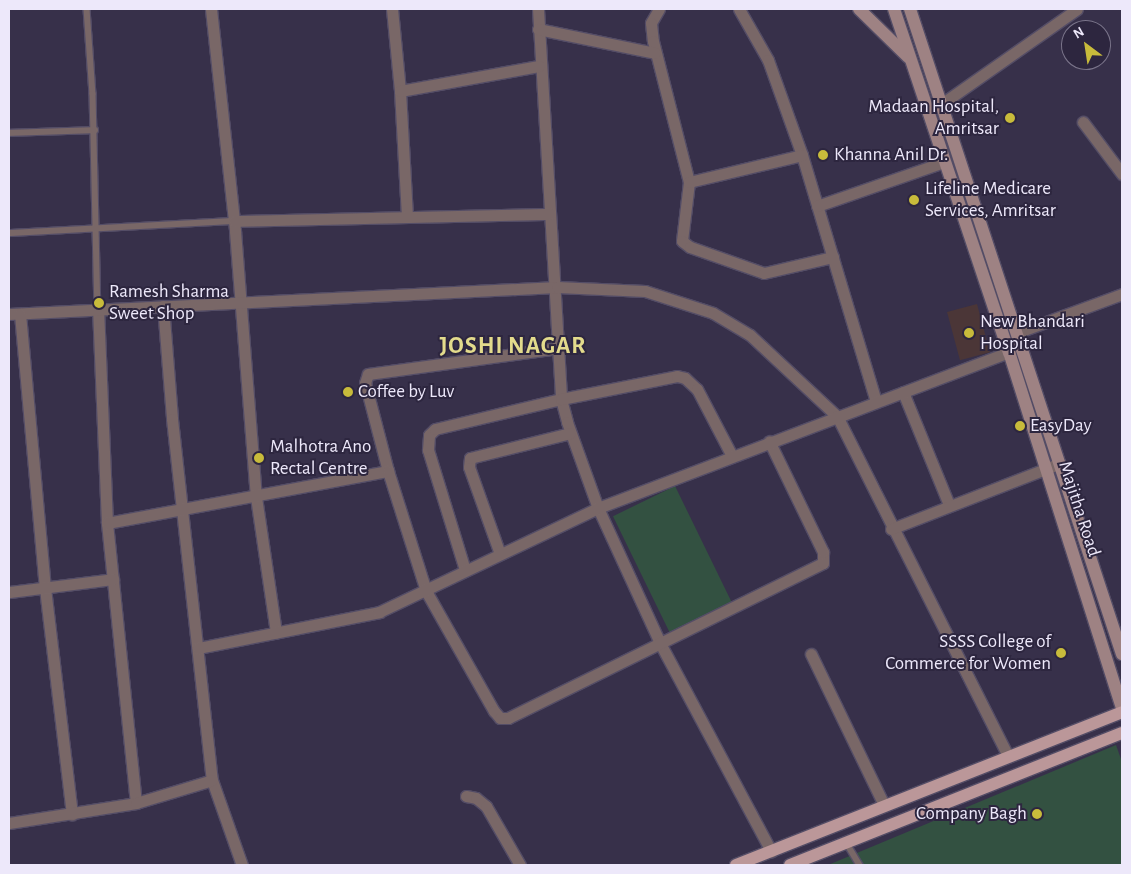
<!DOCTYPE html>
<style>
body{margin:0}
#map{position:relative;width:1131px;height:874px;overflow:hidden;background:#37304a;font-family:"Alegreya Sans",sans-serif}
div>[style]{position:absolute}
.medical>*{inset:0;background:#4b3637;transform-origin:0 0}
.green>*{inset:0;background:#335141;transform-origin:0 0}
.roads{filter:drop-shadow(1px 0 #544d66) drop-shadow(-1px 0 #544d66) drop-shadow(0 1px #544d66) drop-shadow(0 -1px #544d66)}
.lane>*{height:5.5px;margin:-2.75px;padding:0 2.75px;transform-origin:2.75px;border-radius:2.75px;background:#796767}
.street>*{height:11px;margin:-5.5px;padding:0 5.5px;transform-origin:5.5px;border-radius:5.5px;background:#796767}
.secondary>*{height:12px;margin:-6px;padding:0 6px;transform-origin:6px;border-radius:6px;background:#9e8283}
.primary>*{height:12px;margin:-6px;padding:0 6px;transform-origin:6px;border-radius:6px;background:#bb9799}
.dots>*{width:14px;height:14px;translate:-50% -50%;box-sizing:border-box;border:2px solid #2d263f;border-radius:50%}
span{translate:-50% -50%;white-space:nowrap;text-align:center;line-height:1.15;-webkit-text-stroke:4px #2d263f;paint-order:stroke}
.poi-label{font-size:19px;color:#ede8fa}
.right{translate:-100% -50%;text-align:right}
.left{translate:0 -50%;text-align:left}
.street-label{font-size:19px;color:#ede8fa}
.district-label{font-size:24px;color:#e3db8c;font-weight:700;letter-spacing:1px}
.frame{position:absolute;inset:0;border:10px solid #ede8fa;pointer-events:none}
.north{position:absolute;left:1061px;top:20px;width:50px;height:50px;box-sizing:border-box;background:#2d263f;border:1px solid #7a748a;border-radius:50%;rotate:329deg;font-size:14px;font-weight:700;line-height:20px;text-align:center;color:#ede8fa}
.north::after{content:'';display:block;margin:auto;width:18px;height:22px;background:#c8bb3b;clip-path:polygon(50% 0,100% 100%,50% 72%,0 100%)}
</style>
<div id="map">
<div class="medical">
<div style="left:977px;top:304px;width:50px;height:31px;rotate:75deg"></div>
</div>
<div class="green">
<div style="left:675px;top:486px;width:131px;height:69px;rotate:64deg"></div>
<div style="clip-path:polygon(1116px 745px,1122px 762px,1122px 865px,828px 865px)"></div>
</div>
<div class="roads">
<div class="lane">
<div style="left:87px;top:9px;width:85px;rotate:86deg"></div>
<div style="left:93px;top:94px;width:214px;rotate:88.7deg"></div>
<div style="left:9px;top:133px;width:86px;rotate:-2deg"></div>
<div style="left:9px;top:233px;width:225px;rotate:-3.1deg"></div>
<div style="left:846px;top:842px;width:27px;rotate:59deg"></div>
</div>
<div class="street">
<div style="left:211px;top:9px;width:223px;rotate:83.8deg"></div>
<div style="left:235px;top:231px;width:267px;rotate:85.5deg"></div>
<div style="left:256px;top:497px;width:137px;rotate:81.6deg"></div>
<div style="left:392px;top:9px;width:82px;rotate:84.4deg"></div>
<div style="left:400px;top:91px;width:126px;rotate:86.8deg"></div>
<div style="left:538px;top:9px;width:391px;rotate:86.6deg"></div>
<div style="left:561px;top:399px;width:24px;rotate:75deg"></div>
<div style="left:567px;top:422px;width:91px;rotate:70.2deg"></div>
<div style="left:598px;top:508px;width:151px;rotate:65.3deg"></div>
<div style="left:661px;top:645px;width:234px;rotate:61.9deg"></div>
<div style="left:659px;top:9px;width:16px;rotate:120deg"></div>
<div style="left:651px;top:23px;width:18px;rotate:84deg"></div>
<div style="left:653px;top:41px;width:146px;rotate:75.7deg"></div>
<div style="left:689px;top:182px;width:59px;rotate:96.8deg"></div>
<div style="left:682px;top:241px;width:10px;rotate:37deg"></div>
<div style="left:690px;top:247px;width:78px;rotate:19.4deg"></div>
<div style="left:764px;top:273px;width:71px;rotate:-13.1deg"></div>
<div style="left:739px;top:9px;width:59px;rotate:60.4deg"></div>
<div style="left:768px;top:60px;width:101px;rotate:70.3deg"></div>
<div style="left:802px;top:155px;width:257px;rotate:73.3deg"></div>
<div style="left:538px;top:29px;width:119px;rotate:11.6deg"></div>
<div style="left:400px;top:91px;width:141px;rotate:-10.2deg"></div>
<div style="left:940px;top:105px;width:167px;rotate:-35deg"></div>
<div style="left:1083px;top:122px;width:65px;rotate:53.1deg"></div>
<div style="left:689px;top:182px;width:116px;rotate:-13.4deg"></div>
<div style="left:817px;top:206px;width:134px;rotate:-19.1deg"></div>
<div style="left:234px;top:221px;width:316px;rotate:-1.3deg"></div>
<div style="left:163px;top:306px;width:113px;rotate:85.4deg"></div>
<div style="left:172px;top:419px;width:363px;rotate:83.7deg"></div>
<div style="left:212px;top:780px;width:90px;rotate:70.6deg"></div>
<div style="left:98px;top:308px;width:215px;rotate:87.6deg"></div>
<div style="left:107px;top:523px;width:281px;rotate:84.1deg"></div>
<div style="left:9px;top:314px;width:549px;rotate:-2.82deg"></div>
<div style="left:557px;top:287px;width:88px;rotate:2.6deg"></div>
<div style="left:645px;top:291px;width:71px;rotate:17.9deg"></div>
<div style="left:713px;top:313px;width:43px;rotate:30.7deg"></div>
<div style="left:750px;top:335px;width:119px;rotate:43deg"></div>
<div style="left:837px;top:416px;width:381px;rotate:63.3deg"></div>
<div style="left:20px;top:314px;width:275px;rotate:84.8deg"></div>
<div style="left:45px;top:588px;width:228px;rotate:83.2deg"></div>
<div style="left:1016px;top:333px;width:113px;rotate:-20.2deg"></div>
<div style="left:903px;top:392px;width:122px;rotate:67.8deg"></div>
<div style="left:388px;top:471px;width:91px;rotate:-104.6deg"></div>
<div style="left:365px;top:383px;width:9px;rotate:-72deg"></div>
<div style="left:368px;top:374px;width:192px;rotate:-7.8deg"></div>
<div style="left:107px;top:523px;width:286px;rotate:-10.5deg"></div>
<div style="left:388px;top:471px;width:126px;rotate:72.4deg"></div>
<div style="left:426px;top:591px;width:138px;rotate:60.5deg"></div>
<div style="left:494px;top:711px;width:9px;rotate:49deg"></div>
<div style="left:500px;top:718px;width:8px"></div>
<div style="left:508px;top:718px;width:351px;rotate:-26.2deg"></div>
<div style="left:823px;top:563px;width:11px;rotate:-90deg"></div>
<div style="left:823px;top:552px;width:123px;rotate:-115.9deg"></div>
<div style="left:891px;top:529px;width:181px;rotate:-21.3deg"></div>
<div style="left:500px;top:554px;width:92px;rotate:-109.6deg"></div>
<div style="left:469px;top:467px;width:9px;rotate:-84deg"></div>
<div style="left:470px;top:458px;width:103px;rotate:-14deg"></div>
<div style="left:465px;top:570px;width:126px;rotate:-107.1deg"></div>
<div style="left:428px;top:450px;width:15px;rotate:-86deg"></div>
<div style="left:429px;top:435px;width:8px;rotate:-45deg"></div>
<div style="left:435px;top:429px;width:130px;rotate:-13.4deg"></div>
<div style="left:561px;top:399px;width:118px;rotate:-11.2deg"></div>
<div style="left:677px;top:376px;width:8px;rotate:14deg"></div>
<div style="left:685px;top:378px;width:16px;rotate:43deg"></div>
<div style="left:697px;top:389px;width:76px;rotate:62.4deg"></div>
<div style="left:9px;top:592px;width:105px;rotate:-7.1deg"></div>
<div style="left:198px;top:648px;width:185px;rotate:-11.2deg"></div>
<div style="left:379px;top:612px;width:242px;rotate:-25.4deg"></div>
<div style="left:598px;top:508px;width:440px;rotate:-20.8deg"></div>
<div style="left:811px;top:654px;width:168px;rotate:64.2deg"></div>
<div style="left:466px;top:796px;width:10px;rotate:11deg"></div>
<div style="left:476px;top:798px;width:13px;rotate:39deg"></div>
<div style="left:486px;top:806px;width:68px;rotate:60deg"></div>
<div style="left:9px;top:823px;width:129px;rotate:-8.9deg"></div>
<div style="left:136px;top:803px;width:79px;rotate:-16.8deg"></div>
</div>
<div class="secondary">
<div style="left:859px;top:9px;width:69px;rotate:44.4deg"></div>
<div style="left:894px;top:9px;width:362px;rotate:71.5deg"></div>
<div style="left:1009px;top:352px;width:374px;rotate:72.4deg"></div>
<div style="left:910px;top:9px;width:679px;rotate:71.81deg"></div>
</div>
<div class="primary">
<div style="left:736px;top:865px;width:415px;rotate:-21.6deg"></div>
<div style="left:790px;top:865px;width:357px;rotate:-21.7deg"></div>
</div>
</div>
<div class="dots">
<div style="left:1010px;top:118px;background:#c8bb3b"></div>
<div style="left:823px;top:155px;background:#c8bb3b"></div>
<div style="left:914px;top:200px;background:#c8bb3b"></div>
<div style="left:99px;top:303px;background:#c8bb3b"></div>
<div style="left:969px;top:333px;background:#c8bb3b"></div>
<div style="left:348px;top:392px;background:#c8bb3b"></div>
<div style="left:1020px;top:426px;background:#c8bb3b"></div>
<div style="left:259px;top:458px;background:#c8bb3b"></div>
<div style="left:1061px;top:653px;background:#c8bb3b"></div>
<div style="left:1037px;top:814px;background:#c8bb3b"></div>
</div>
<div class="poi-label">
<span class="right" style="left:999px;top:118px">Madaan Hospital,<br>Amritsar</span>
<span class="left" style="left:834px;top:155px">Khanna Anil Dr.</span>
<span class="left" style="left:925px;top:200px">Lifeline Medicare<br>Services, Amritsar</span>
<span class="left" style="left:109px;top:303px">Ramesh Sharma<br>Sweet Shop</span>
<span class="left" style="left:980px;top:333px">New Bhandari<br>Hospital</span>
<span class="left" style="left:358px;top:392px">Coffee by Luv</span>
<span class="left" style="left:1030px;top:426px">EasyDay</span>
<span class="left" style="left:270px;top:458px">Malhotra Ano<br>Rectal Centre</span>
<span class="right" style="left:1051px;top:653px">SSSS College of<br>Commerce for Women</span>
<span class="right" style="left:1027px;top:814px">Company Bagh</span>
</div>
<div class="street-label">
<span style="left:1079px;top:509px;rotate:72deg">Majitha Road</span>
</div>
<div class="district-label">
<span style="left:513px;top:347px">JOSHI NAGAR</span>
</div>
<div class="frame"></div>
<div class="north">N</div>
</div>
